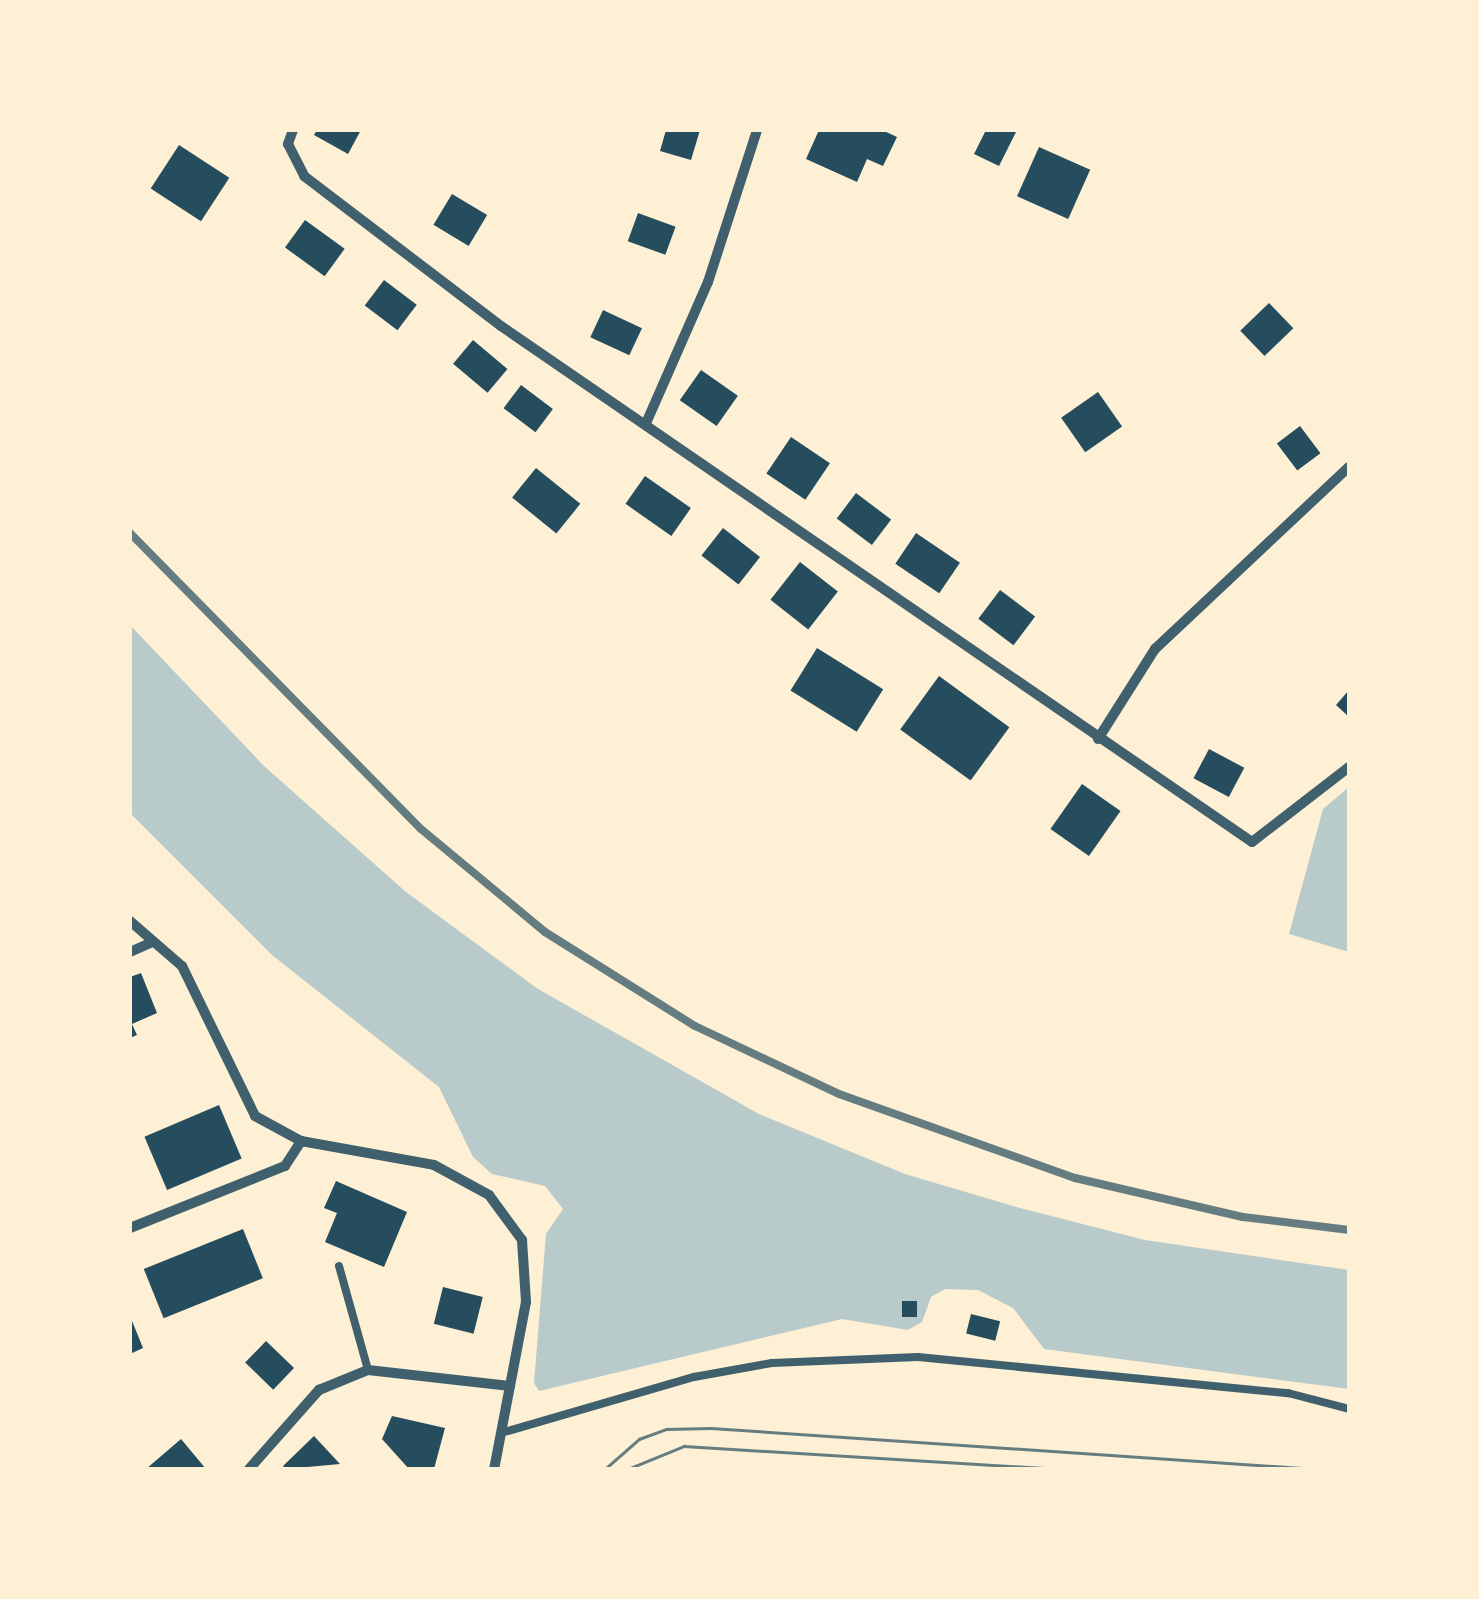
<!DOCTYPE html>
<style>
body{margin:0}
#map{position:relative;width:1479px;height:1599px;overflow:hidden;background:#fdf0d5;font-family:"Open Sans",sans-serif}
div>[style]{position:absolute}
.green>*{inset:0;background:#b9caca}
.building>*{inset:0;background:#264d5e;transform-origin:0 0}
.service>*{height:8px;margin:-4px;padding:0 4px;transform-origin:4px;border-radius:4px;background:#3f606c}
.minor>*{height:10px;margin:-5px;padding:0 5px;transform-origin:5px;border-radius:5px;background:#3f606c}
.tram>*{height:2.5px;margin:-1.25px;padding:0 1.25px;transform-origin:1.25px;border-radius:1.25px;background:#657d81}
.rail>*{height:8px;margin:-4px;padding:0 4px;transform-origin:4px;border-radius:4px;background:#657d81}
span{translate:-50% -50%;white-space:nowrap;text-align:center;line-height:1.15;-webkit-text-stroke:10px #fdf0d5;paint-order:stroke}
.frame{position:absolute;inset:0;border:132px solid #fdf0d5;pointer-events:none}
</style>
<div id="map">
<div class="green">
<div style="clip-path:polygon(130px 625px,264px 766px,406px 892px,538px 989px,759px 1114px,905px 1174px,1020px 1208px,1145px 1240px,1349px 1270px,1349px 1389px,1044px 1349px,1013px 1308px,978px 1290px,945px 1289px,931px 1297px,922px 1322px,908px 1330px,842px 1319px,539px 1391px,534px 1383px,546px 1234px,563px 1209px,545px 1186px,492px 1174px,473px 1157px,439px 1087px,272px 955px,130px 813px)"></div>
<div style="clip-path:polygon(1349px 787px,1349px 952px,1289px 934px,1323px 809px)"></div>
</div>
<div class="building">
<div style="clip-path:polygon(317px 130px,361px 130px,348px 154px,314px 135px)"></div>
<div style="clip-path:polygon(666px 130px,700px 130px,691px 160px,660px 151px)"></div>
<div style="clip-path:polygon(819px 130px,882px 130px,897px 137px,883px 166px,867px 159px,857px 182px,806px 159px)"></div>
<div style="clip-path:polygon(986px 130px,1017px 130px,999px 166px,974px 154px)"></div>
<div style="left:179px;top:145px;width:60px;height:52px;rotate:33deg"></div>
<div style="left:1039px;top:147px;width:56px;height:54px;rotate:24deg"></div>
<div style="left:452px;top:194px;width:41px;height:36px;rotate:31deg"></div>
<div style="left:638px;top:213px;width:40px;height:30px;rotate:20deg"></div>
<div style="left:305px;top:220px;width:49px;height:34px;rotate:36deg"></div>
<div style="left:384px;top:280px;width:41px;height:32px;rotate:37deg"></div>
<div style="left:1269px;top:303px;width:35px;height:40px;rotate:46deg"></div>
<div style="left:603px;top:310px;width:43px;height:30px;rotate:25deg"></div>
<div style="left:473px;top:340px;width:45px;height:31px;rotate:40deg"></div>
<div style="left:701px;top:370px;width:45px;height:37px;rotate:35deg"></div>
<div style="left:521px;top:385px;width:40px;height:29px;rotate:37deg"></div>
<div style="left:1098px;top:392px;width:42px;height:45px;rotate:55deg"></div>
<div style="left:1300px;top:426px;width:34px;height:29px;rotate:53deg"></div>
<div style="left:791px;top:437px;width:47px;height:44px;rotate:34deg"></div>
<div style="left:536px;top:468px;width:57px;height:38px;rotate:39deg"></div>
<div style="left:645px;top:476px;width:56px;height:34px;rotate:35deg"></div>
<div style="left:856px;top:493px;width:44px;height:32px;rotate:37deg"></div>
<div style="left:723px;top:528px;width:47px;height:35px;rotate:38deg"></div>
<div style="left:916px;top:533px;width:53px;height:37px;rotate:34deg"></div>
<div style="left:800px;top:562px;width:48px;height:48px;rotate:38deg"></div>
<div style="left:1000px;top:590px;width:44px;height:36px;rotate:37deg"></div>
<div style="left:817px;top:648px;width:78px;height:50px;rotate:32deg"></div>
<div style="left:939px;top:676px;width:87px;height:66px;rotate:36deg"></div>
<div style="clip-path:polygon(1349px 690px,1349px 717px,1336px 705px)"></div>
<div style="left:1209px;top:749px;width:40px;height:33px;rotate:28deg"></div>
<div style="left:1082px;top:784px;width:47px;height:55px;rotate:35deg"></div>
<div style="clip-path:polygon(141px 973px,157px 1013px,132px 1024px,137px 1035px,130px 1038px,130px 977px)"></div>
<div style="left:219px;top:1105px;width:58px;height:81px;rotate:67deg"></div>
<div style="clip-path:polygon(336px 1181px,407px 1212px,384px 1267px,325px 1242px,337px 1213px,324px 1208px)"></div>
<div style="left:243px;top:1229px;width:53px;height:107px;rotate:68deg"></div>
<div style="left:443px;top:1287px;width:41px;height:38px;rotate:14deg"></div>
<div style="left:902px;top:1301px;width:15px;height:16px"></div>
<div style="left:971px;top:1314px;width:30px;height:20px;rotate:14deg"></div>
<div style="clip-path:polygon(130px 1316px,143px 1348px,130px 1354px)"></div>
<div style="left:266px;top:1341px;width:39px;height:30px;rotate:44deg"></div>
<div style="clip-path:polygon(392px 1416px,445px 1428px,434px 1469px,409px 1469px,382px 1439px)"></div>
<div style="clip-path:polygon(314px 1436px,340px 1464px,286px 1469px,283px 1466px)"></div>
<div style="clip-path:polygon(181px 1439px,206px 1469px,146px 1469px)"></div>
</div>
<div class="service">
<div style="left:339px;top:1266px;width:108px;rotate:74.4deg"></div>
<div style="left:501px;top:1433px;width:201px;rotate:-16.2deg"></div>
<div style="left:694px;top:1377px;width:79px;rotate:-10.2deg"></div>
<div style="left:772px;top:1363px;width:146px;rotate:-2.4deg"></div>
<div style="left:918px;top:1357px;width:372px;rotate:5.6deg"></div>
<div style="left:1288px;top:1393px;width:63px;rotate:14.7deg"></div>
</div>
<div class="minor">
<div style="left:293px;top:130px;width:15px;rotate:110deg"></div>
<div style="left:288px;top:144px;width:36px;rotate:63deg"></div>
<div style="left:304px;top:176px;width:248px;rotate:37.3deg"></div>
<div style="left:501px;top:326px;width:911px;rotate:34.49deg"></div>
<div style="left:1252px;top:842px;width:123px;rotate:-37.7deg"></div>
<div style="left:647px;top:421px;width:152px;rotate:-66.3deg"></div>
<div style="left:708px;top:282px;width:160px;rotate:-72.1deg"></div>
<div style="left:1098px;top:739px;width:107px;rotate:-57.7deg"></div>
<div style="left:1155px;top:649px;width:266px;rotate:-43.2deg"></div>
<div style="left:130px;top:921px;width:69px;rotate:40.9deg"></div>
<div style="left:182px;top:966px;width:167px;rotate:64deg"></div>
<div style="left:255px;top:1116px;width:52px;rotate:28.5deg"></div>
<div style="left:301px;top:1141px;width:135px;rotate:10.2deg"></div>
<div style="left:434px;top:1165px;width:63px;rotate:28.6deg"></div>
<div style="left:489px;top:1195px;width:56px;rotate:53.7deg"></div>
<div style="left:522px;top:1240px;width:62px;rotate:86.3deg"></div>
<div style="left:526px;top:1302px;width:170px;rotate:100.8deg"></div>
<div style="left:130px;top:952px;width:24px;rotate:-24deg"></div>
<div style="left:130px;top:1228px;width:167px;rotate:-21.8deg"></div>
<div style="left:285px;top:1166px;width:30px;rotate:-57deg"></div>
<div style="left:249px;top:1469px;width:106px;rotate:-48.5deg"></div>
<div style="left:319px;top:1390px;width:53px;rotate:-22.2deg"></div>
<div style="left:368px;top:1370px;width:143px;rotate:6.4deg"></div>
</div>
<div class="tram">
<div style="left:605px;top:1469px;width:45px;rotate:-41.4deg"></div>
<div style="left:639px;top:1439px;width:29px;rotate:-20deg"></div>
<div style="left:666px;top:1429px;width:45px;rotate:-1.3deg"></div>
<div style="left:711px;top:1428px;width:607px;rotate:3.87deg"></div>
<div style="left:628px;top:1469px;width:61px;rotate:-22.3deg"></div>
<div style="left:684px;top:1446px;width:378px;rotate:3.5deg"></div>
</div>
<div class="rail">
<div style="left:130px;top:533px;width:415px;rotate:45.5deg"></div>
<div style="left:421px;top:829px;width:161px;rotate:39.7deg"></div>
<div style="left:545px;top:932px;width:177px;rotate:32.1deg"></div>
<div style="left:695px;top:1026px;width:159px;rotate:25.3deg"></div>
<div style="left:839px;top:1094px;width:251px;rotate:19.6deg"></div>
<div style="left:1075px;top:1178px;width:172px;rotate:13.1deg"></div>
<div style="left:1243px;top:1217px;width:107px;rotate:7deg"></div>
</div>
<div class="frame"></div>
</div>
